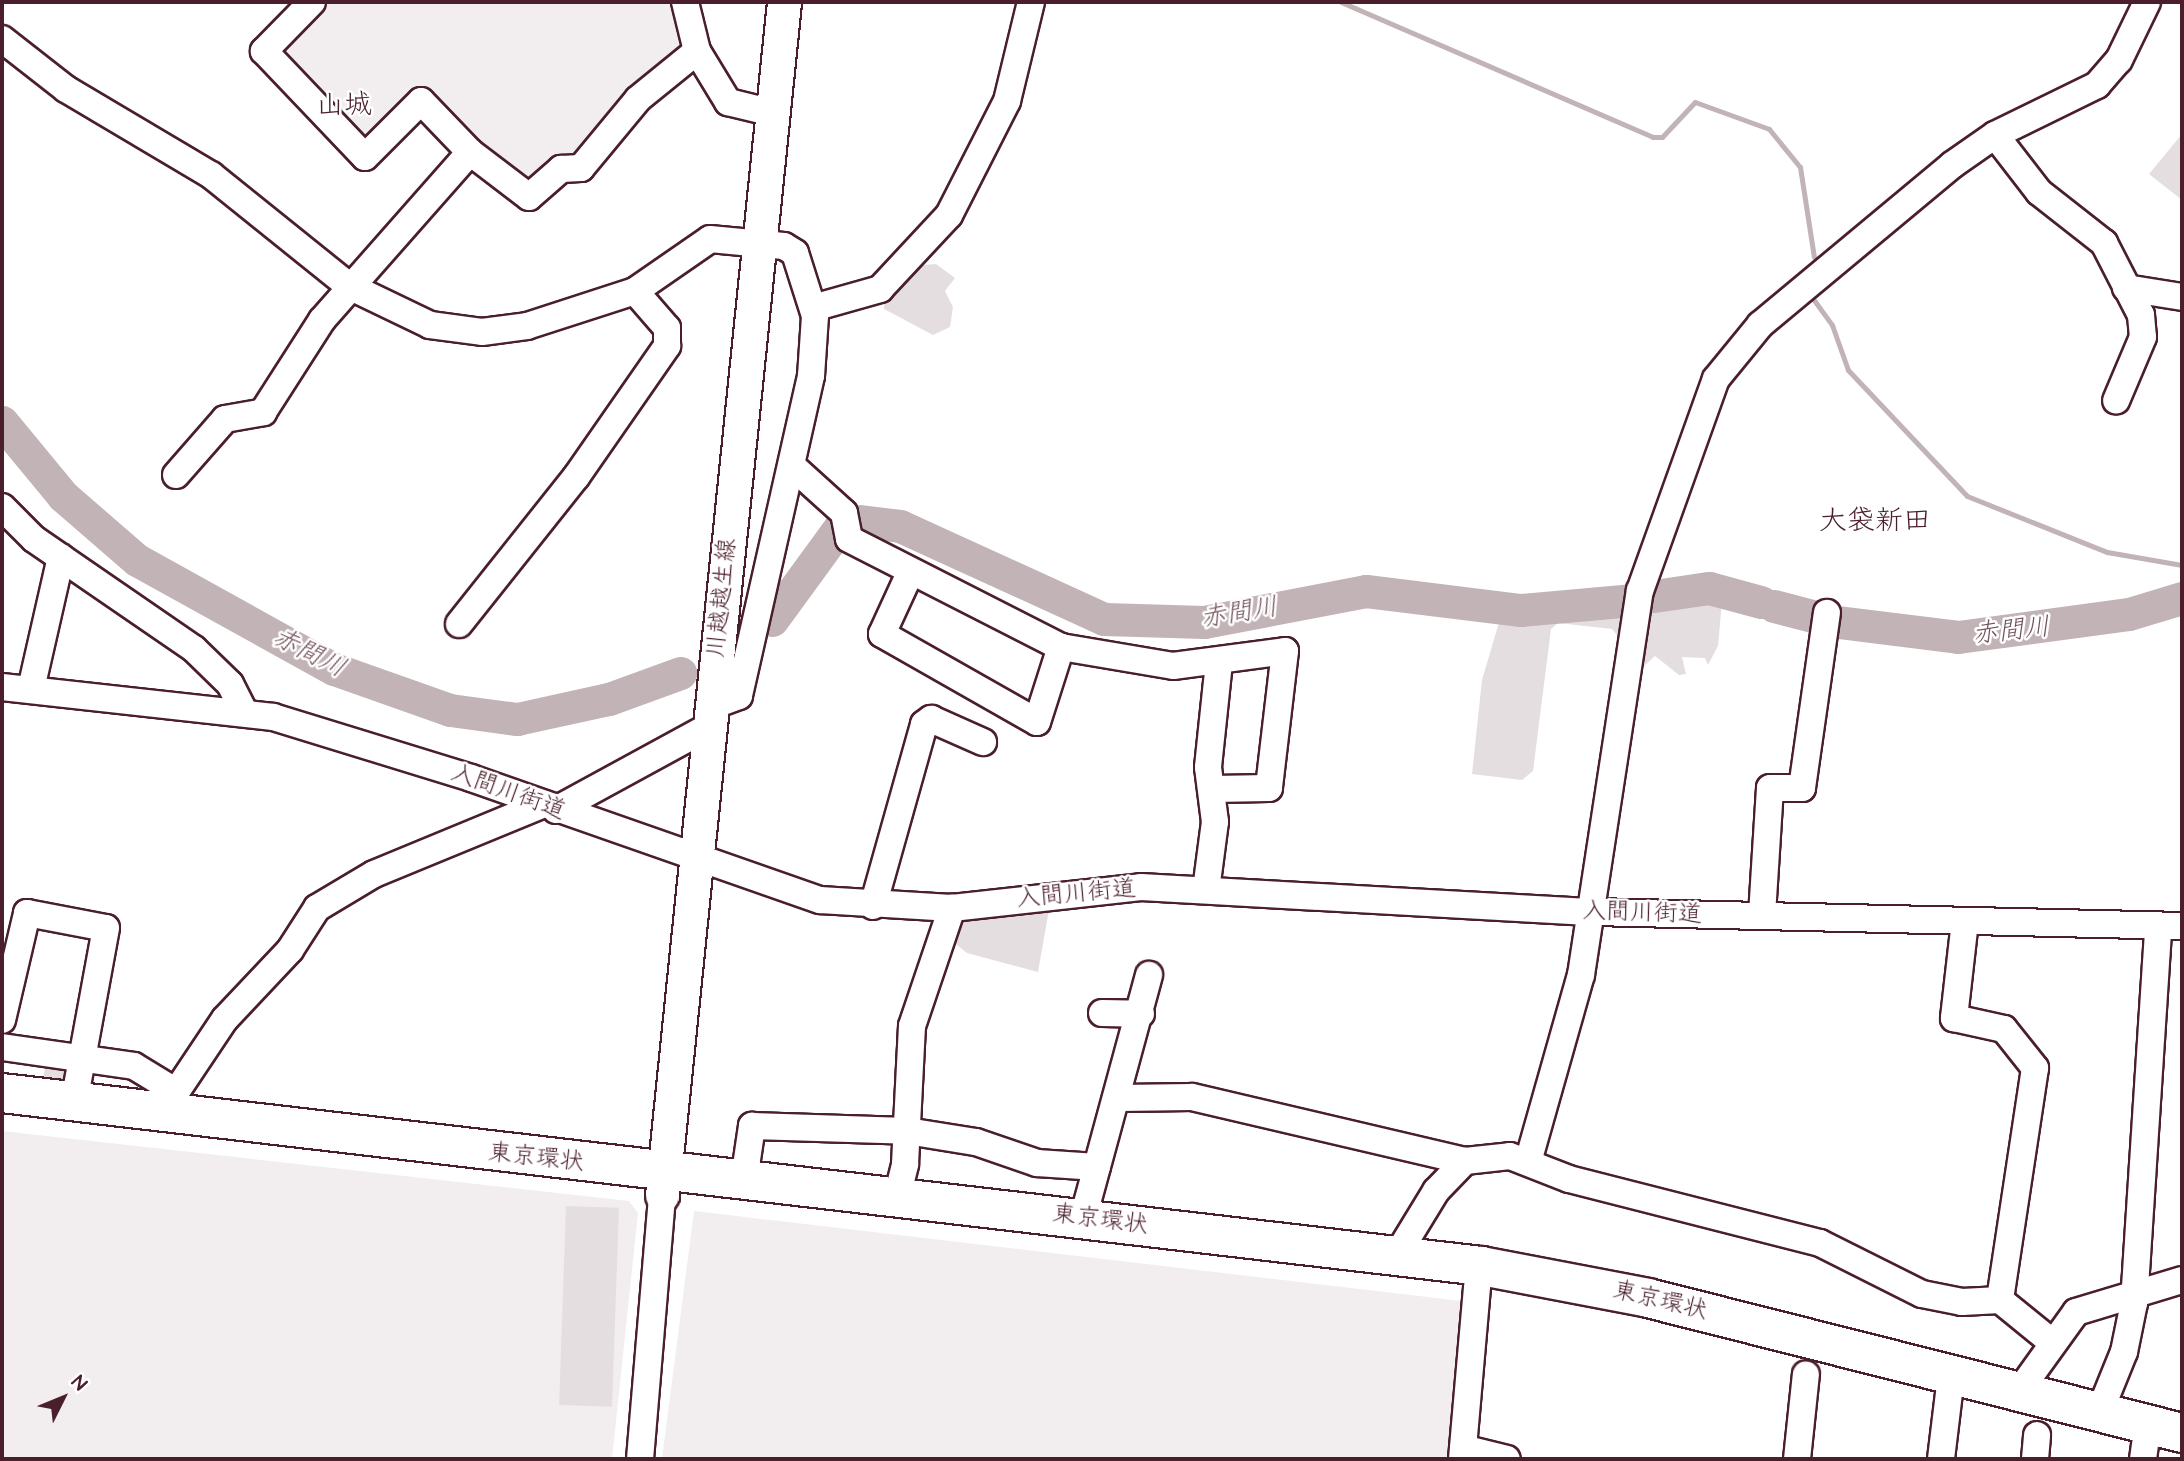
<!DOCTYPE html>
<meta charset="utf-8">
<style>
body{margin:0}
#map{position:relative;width:2184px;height:1461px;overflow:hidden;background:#fff;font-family:"Architects Daughter","Klee One",sans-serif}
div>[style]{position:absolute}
.built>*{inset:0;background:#f2eeef}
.green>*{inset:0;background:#e5dee0;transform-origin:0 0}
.stream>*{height:5px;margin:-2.5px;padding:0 2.5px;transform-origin:2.5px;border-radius:2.5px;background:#c1b3b6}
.river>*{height:33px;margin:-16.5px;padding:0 16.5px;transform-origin:16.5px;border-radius:16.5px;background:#c1b3b6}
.roads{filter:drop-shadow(2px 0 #4a1f2b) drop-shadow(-2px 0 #4a1f2b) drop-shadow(0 2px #4a1f2b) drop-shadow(0 -2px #4a1f2b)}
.minor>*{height:26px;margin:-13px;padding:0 13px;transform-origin:13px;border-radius:13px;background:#fff}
.major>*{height:33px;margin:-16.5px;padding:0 16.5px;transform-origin:16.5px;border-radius:16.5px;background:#fff}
.highway>*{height:38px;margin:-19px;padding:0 19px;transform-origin:19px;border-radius:19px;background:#fff}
span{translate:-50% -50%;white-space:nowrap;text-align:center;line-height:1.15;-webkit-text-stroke:5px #fff;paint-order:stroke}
.street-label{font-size:24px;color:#4a1f2b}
.water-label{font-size:26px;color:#74535c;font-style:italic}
.quarter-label{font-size:28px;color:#4a1f2b}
.frame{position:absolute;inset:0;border:4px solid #4a1f2b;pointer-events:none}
.north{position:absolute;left:28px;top:1363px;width:70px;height:70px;-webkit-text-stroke:5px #fff;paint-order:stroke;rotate:47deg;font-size:19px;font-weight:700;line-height:28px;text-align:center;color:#4a1f2b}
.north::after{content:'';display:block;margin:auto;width:24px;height:32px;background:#4a1f2b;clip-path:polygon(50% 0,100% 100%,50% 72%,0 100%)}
</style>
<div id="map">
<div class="built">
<div style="clip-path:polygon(318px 2px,675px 2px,686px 52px,587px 151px,532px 189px,423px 94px,370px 145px,271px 50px)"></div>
<div style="clip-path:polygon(2px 1131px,629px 1201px,638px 1213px,612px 1459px,2px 1459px)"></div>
<div style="clip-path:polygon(694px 1211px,1462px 1301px,1448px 1459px,662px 1459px)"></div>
</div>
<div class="green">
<div style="clip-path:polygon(2182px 134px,2182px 200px,2149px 174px)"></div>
<div style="clip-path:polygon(936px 264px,955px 278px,945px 291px,953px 307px,950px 327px,933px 335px,884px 309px,885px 290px,912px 266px)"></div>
<div style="clip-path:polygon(1708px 580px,1723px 590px,1718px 646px,1708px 665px,1705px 658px,1682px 657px,1686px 674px,1679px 675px,1655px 656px,1643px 667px,1612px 629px,1558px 623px,1551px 629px,1533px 771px,1522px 780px,1472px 774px,1482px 680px,1502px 612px,1511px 605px,1547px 612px,1605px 599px,1615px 604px)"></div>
<div style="clip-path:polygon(1050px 904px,1038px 972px,967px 953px,948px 938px,956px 916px)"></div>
<div style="left:47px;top:1057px;width:28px;height:31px;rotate:10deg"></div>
<div style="left:566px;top:1206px;width:53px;height:199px;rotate:2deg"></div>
</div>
<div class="stream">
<div style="left:1341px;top:2px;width:340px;rotate:23.4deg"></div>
<div style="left:1653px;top:137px;width:9px"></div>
<div style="left:1662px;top:137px;width:48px;rotate:-46.7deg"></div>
<div style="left:1695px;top:102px;width:79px;rotate:20deg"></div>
<div style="left:1769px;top:129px;width:49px;rotate:50.8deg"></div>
<div style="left:1800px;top:167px;width:91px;rotate:81.2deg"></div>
<div style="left:1811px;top:296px;width:36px;rotate:54deg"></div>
<div style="left:1832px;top:325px;width:48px;rotate:70.4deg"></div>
<div style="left:1848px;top:370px;width:173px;rotate:46.6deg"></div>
<div style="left:1967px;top:496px;width:151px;rotate:21.8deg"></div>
<div style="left:2107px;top:552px;width:76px;rotate:9.8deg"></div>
</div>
<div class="river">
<div style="left:2px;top:422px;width:96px;rotate:50.5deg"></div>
<div style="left:63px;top:496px;width:98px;rotate:40.9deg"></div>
<div style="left:137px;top:560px;width:225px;rotate:29deg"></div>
<div style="left:334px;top:669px;width:123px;rotate:19.5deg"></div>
<div style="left:450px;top:710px;width:68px;rotate:7.7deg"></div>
<div style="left:517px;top:719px;width:94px;rotate:-12.3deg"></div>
<div style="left:609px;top:699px;width:76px;rotate:-20.1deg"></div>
<div style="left:860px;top:521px;width:40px;rotate:7.1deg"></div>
<div style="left:900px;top:526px;width:224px;rotate:24.5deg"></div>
<div style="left:1104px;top:619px;width:100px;rotate:1.7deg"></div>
<div style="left:1204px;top:622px;width:165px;rotate:-10.8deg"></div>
<div style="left:1366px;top:591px;width:156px;rotate:7deg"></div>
<div style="left:1521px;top:610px;width:113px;rotate:-5.1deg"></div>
<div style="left:1654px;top:596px;width:56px;rotate:-8.3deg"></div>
<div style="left:1709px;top:588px;width:54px;rotate:15.1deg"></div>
<div style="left:1774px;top:606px;width:48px;rotate:14.6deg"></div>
<div style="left:772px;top:620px;width:119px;rotate:-53.9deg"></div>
<div style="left:1838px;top:622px;width:121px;rotate:7.1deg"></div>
<div style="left:1958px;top:637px;width:173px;rotate:-7.7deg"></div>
<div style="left:2129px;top:614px;width:55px;rotate:-16.8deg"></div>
</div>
<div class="roads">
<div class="minor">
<div style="left:312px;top:2px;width:69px;rotate:134.4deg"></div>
<div style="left:264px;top:51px;width:146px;rotate:46.4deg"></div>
<div style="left:365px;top:157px;width:79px;rotate:-45deg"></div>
<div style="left:421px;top:101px;width:71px;rotate:46.1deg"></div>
<div style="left:685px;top:2px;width:50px;rotate:76.2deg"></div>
<div style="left:697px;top:51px;width:60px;rotate:58.7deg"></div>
<div style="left:728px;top:102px;width:46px;rotate:13.7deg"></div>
<div style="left:2px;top:39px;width:81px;rotate:38deg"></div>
<div style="left:66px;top:89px;width:169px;rotate:30.7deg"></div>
<div style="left:211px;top:175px;width:177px;rotate:38.8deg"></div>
<div style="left:349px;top:286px;width:90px;rotate:25.7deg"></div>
<div style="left:430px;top:325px;width:52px;rotate:7.7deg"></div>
<div style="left:482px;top:332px;width:45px;rotate:-7.6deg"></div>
<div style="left:527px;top:326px;width:114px;rotate:-18deg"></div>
<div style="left:635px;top:291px;width:91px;rotate:-34.7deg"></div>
<div style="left:710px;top:239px;width:74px;rotate:5.4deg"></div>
<div style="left:784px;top:246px;width:13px;rotate:32deg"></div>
<div style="left:795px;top:253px;width:66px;rotate:72.4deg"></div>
<div style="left:815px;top:316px;width:60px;rotate:93.8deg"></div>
<div style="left:811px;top:376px;width:328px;rotate:102.7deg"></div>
<div style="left:739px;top:696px;width:29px;rotate:160deg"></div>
<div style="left:1995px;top:135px;width:72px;rotate:52.3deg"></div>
<div style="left:2039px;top:192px;width:83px;rotate:38.1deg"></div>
<div style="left:2104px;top:243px;width:81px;rotate:62.8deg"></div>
<div style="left:2141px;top:315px;width:22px;rotate:85deg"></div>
<div style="left:2143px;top:337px;width:69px;rotate:112.9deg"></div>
<div style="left:2126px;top:288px;width:57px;rotate:9.1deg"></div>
<div style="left:813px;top:308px;width:70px;rotate:-15.8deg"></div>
<div style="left:880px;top:289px;width:101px;rotate:-47deg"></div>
<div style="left:949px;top:215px;width:128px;rotate:-63deg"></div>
<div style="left:1007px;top:101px;width:102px;rotate:-76.4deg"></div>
<div style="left:792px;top:466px;width:70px;rotate:42.1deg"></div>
<div style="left:844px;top:513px;width:26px;rotate:79deg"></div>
<div style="left:849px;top:539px;width:238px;rotate:27deg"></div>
<div style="left:1061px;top:647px;width:114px;rotate:9.6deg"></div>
<div style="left:1173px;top:666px;width:113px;rotate:-7.6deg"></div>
<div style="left:1285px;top:651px;width:138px;rotate:96.7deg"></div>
<div style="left:1269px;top:788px;width:56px;rotate:179deg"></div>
<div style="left:176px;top:475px;width:74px;rotate:-48.8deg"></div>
<div style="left:225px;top:419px;width:39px;rotate:-10deg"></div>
<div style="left:263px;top:412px;width:109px;rotate:-57.3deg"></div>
<div style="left:322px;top:320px;width:224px;rotate:-48.6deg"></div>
<div style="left:470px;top:152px;width:74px;rotate:37.3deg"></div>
<div style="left:529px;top:197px;width:43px;rotate:-41.2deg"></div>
<div style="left:561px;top:169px;width:20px;rotate:-3deg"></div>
<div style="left:581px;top:168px;width:89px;rotate:-50.4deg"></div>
<div style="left:638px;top:99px;width:76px;rotate:-39.1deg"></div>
<div style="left:2px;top:507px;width:45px;rotate:45deg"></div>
<div style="left:34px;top:539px;width:194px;rotate:34.5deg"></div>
<div style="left:194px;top:649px;width:50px;rotate:44.2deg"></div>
<div style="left:230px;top:684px;width:30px;rotate:63deg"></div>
<div style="left:910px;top:573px;width:67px;rotate:114.7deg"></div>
<div style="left:882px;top:634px;width:178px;rotate:29.6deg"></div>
<div style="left:1037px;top:722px;width:79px;rotate:-72.3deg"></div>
<div style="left:459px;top:624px;width:188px;rotate:-51.5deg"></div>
<div style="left:576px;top:477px;width:160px;rotate:-55.2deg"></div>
<div style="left:667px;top:346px;width:18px;rotate:-90deg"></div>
<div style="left:667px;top:328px;width:49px;rotate:-130.9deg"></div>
<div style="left:2px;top:687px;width:273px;rotate:6.3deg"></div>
<div style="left:273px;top:717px;width:207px;rotate:17.1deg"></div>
<div style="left:471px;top:778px;width:370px;rotate:19.3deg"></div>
<div style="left:820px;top:900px;width:132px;rotate:3.5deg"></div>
<div style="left:952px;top:908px;width:190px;rotate:-6.3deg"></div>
<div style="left:1141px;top:887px;width:453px;rotate:3.2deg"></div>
<div style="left:1593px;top:912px;width:589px;rotate:1.36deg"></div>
<div style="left:31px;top:689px;width:135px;rotate:-77.2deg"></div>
<div style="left:556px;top:810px;width:175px;rotate:-28.6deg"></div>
<div style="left:1206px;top:890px;width:69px;rotate:-82.5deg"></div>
<div style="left:1215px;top:822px;width:55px;rotate:-97.3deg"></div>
<div style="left:1208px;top:767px;width:106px;rotate:-84deg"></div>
<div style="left:873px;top:906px;width:189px;rotate:-74.3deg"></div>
<div style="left:924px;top:724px;width:9px;rotate:-36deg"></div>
<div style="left:931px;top:719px;width:57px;rotate:23.9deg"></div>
<div style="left:1762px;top:915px;width:127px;rotate:-86.4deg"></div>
<div style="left:1770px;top:788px;width:32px"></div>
<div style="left:1802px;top:788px;width:177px;rotate:-81.9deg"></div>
<div style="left:1965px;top:921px;width:98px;rotate:96.5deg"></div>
<div style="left:1954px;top:1018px;width:51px;rotate:12.4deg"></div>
<div style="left:2004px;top:1029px;width:50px;rotate:51.5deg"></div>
<div style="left:2035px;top:1068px;width:235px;rotate:98.6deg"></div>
<div style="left:1102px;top:1013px;width:39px;rotate:1deg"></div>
<div style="left:2px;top:1020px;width:110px;rotate:-76.8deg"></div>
<div style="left:27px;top:913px;width:80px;rotate:10.8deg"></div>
<div style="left:106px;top:928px;width:178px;rotate:100.4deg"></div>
<div style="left:2px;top:1047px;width:133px;rotate:8.2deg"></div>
<div style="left:134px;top:1066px;width:48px;rotate:31.4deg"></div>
<div style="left:1119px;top:1098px;width:73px;rotate:-0.8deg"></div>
<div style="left:1192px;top:1097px;width:280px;rotate:13.2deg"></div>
<div style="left:162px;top:1113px;width:113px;rotate:-56.2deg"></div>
<div style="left:225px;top:1019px;width:95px;rotate:-46.7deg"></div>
<div style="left:290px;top:950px;width:50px;rotate:-57.3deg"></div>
<div style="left:317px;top:908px;width:66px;rotate:-30.8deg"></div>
<div style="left:374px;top:874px;width:184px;rotate:-22.4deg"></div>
<div style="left:1528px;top:1162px;width:194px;rotate:-74.2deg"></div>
<div style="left:1581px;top:975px;width:389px;rotate:-81.3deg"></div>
<div style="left:1640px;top:591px;width:225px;rotate:-70.3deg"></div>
<div style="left:1716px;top:379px;width:70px;rotate:-50.8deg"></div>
<div style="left:1760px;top:325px;width:250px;rotate:-39.8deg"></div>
<div style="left:1952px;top:165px;width:52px;rotate:-34.9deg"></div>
<div style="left:1995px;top:135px;width:114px;rotate:-26.1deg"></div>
<div style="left:2097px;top:85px;width:33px;rotate:-49deg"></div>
<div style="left:2119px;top:60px;width:64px;rotate:-64.2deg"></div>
<div style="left:744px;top:1180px;width:55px;rotate:-81.6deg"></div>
<div style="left:752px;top:1126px;width:155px;rotate:1.8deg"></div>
<div style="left:907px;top:1131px;width:70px;rotate:9.1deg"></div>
<div style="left:976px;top:1142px;width:65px;rotate:19deg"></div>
<div style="left:1037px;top:1163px;width:60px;rotate:3.8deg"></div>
<div style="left:897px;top:1197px;width:34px;rotate:-76deg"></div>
<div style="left:905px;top:1164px;width:138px;rotate:-87.1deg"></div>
<div style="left:912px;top:1026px;width:125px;rotate:-71.3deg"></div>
<div style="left:1083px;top:1218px;width:252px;rotate:-74.8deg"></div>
<div style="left:1397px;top:1255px;width:75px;rotate:-58.6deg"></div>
<div style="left:1436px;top:1191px;width:42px;rotate:-46deg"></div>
<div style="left:1465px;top:1161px;width:45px;rotate:-6.3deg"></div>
<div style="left:1510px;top:1156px;width:63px;rotate:21.3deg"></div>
<div style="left:1569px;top:1179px;width:259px;rotate:14.3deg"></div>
<div style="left:1820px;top:1243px;width:114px;rotate:26.6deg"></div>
<div style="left:1922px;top:1294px;width:41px;rotate:11.3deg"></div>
<div style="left:1962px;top:1302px;width:38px;rotate:-3deg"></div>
<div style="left:2000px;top:1300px;width:68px;rotate:39.1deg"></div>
<div style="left:2020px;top:1390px;width:96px;rotate:-54.3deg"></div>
<div style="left:2076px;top:1312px;width:111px;rotate:-16.8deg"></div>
<div style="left:2100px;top:1411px;width:64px;rotate:-67.9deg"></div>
<div style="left:2124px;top:1352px;width:50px;rotate:-78.5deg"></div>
<div style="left:2134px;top:1303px;width:377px;rotate:-86.3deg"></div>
<div style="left:1463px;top:1448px;width:45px;rotate:14deg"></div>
<div style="left:640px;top:1459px;width:265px;rotate:-85.2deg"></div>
<div style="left:1462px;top:1459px;width:174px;rotate:-85deg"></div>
<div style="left:1797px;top:1459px;width:85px;rotate:-84deg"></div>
<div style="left:1941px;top:1459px;width:66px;rotate:-83.1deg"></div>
<div style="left:2035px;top:1459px;width:24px;rotate:-85deg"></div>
<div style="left:2143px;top:1459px;width:35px;rotate:-82deg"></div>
</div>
<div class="major">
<div style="left:662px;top:1195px;width:1199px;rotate:-84.16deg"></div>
</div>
<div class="highway">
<div style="left:2px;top:1093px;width:1489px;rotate:6.67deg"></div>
<div style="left:1481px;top:1266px;width:170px;rotate:10.8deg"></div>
<div style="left:1648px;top:1298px;width:551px;rotate:14.19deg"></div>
</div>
</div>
<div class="street-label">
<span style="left:722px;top:598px;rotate:-84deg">川越越生線</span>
<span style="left:508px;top:792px;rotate:20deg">入間川街道</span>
<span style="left:1076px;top:894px;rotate:-5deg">入間川街道</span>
<span style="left:1642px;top:913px;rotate:2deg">入間川街道</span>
<span style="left:536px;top:1158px;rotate:6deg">東京環状</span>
<span style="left:1100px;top:1220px;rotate:7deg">東京環状</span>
<span style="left:1660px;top:1301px;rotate:13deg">東京環状</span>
</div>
<div class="water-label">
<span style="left:1239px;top:613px;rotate:-9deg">赤間川</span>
<span style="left:2011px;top:631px;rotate:-6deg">赤間川</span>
<span style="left:309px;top:653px;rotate:27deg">赤間川</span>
</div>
<div class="quarter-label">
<span style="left:344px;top:105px">山城</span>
<span style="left:1875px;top:521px">大袋新田</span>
</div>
<div class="frame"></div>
<div class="north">N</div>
</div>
